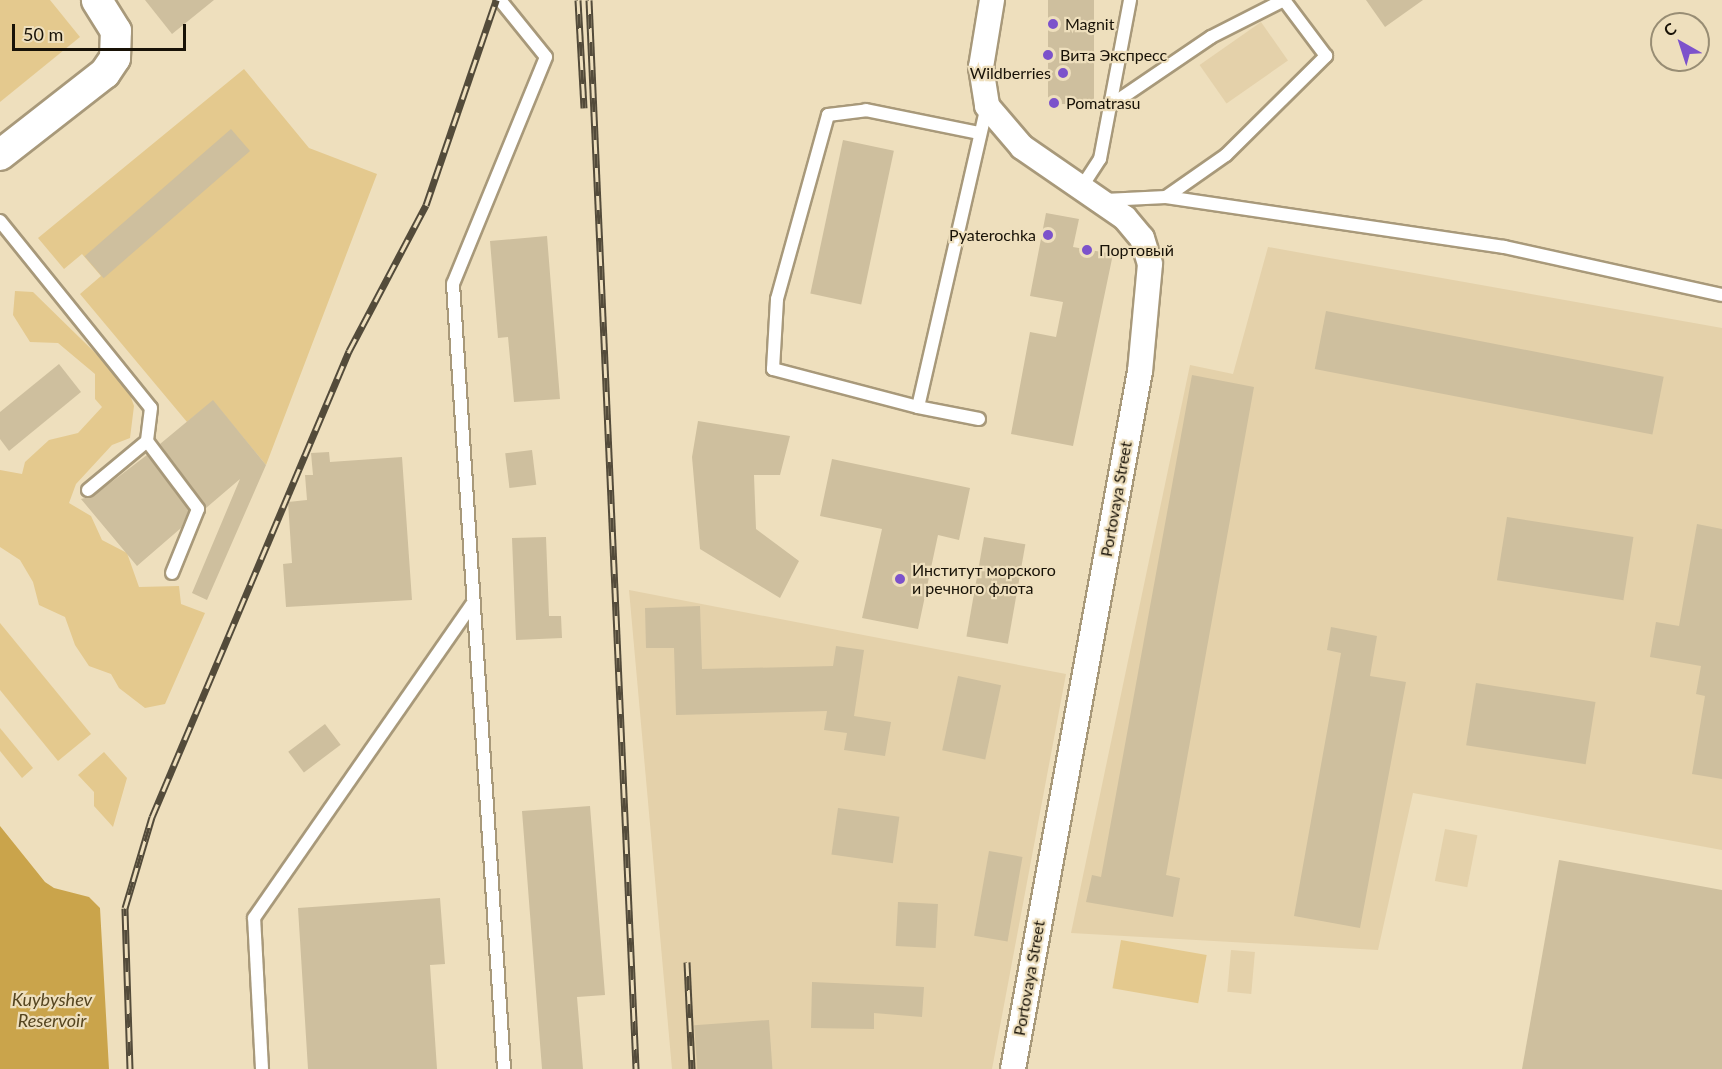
<!DOCTYPE html>
<meta charset="utf-8">
<style>
body{margin:0}
#map{position:relative;width:1722px;height:1069px;overflow:hidden;background:#eedfbd;font-family:Lato,sans-serif}
div>[style]{position:absolute}
.built>*{inset:0;background:#e4d1aa;transform-origin:0 0}
.green>*{inset:0;background:#e4c98e;transform-origin:0 0}
.water>*{inset:0;background:#caa44b}
.building>*{inset:0;background:#cebf9e;transform-origin:0 0}
.roads{filter:drop-shadow(2px 0 #a8997a) drop-shadow(-2px 0 #a8997a) drop-shadow(0 2px #a8997a) drop-shadow(0 -2px #a8997a)}
.service>*{height:12px;margin:-6px;padding:0 6px;transform-origin:6px;border-radius:6px;background:#fff}
.minor>*{height:24px;margin:-12px;padding:0 12px;transform-origin:12px;border-radius:12px;background:#fff}
.tertiary>*{height:30px;margin:-15px;padding:0 15px;transform-origin:15px;border-radius:15px;background:#fff}
.rail>*{height:7px;margin-top:-3.5px;transform-origin:0;background:repeating-linear-gradient(90deg,#eedfbd 0 14px,#534b3a 0 28px);box-sizing:border-box;border-block:2px solid #534b3a}
.dots>*{width:16px;height:16px;translate:-50% -50%;box-sizing:border-box;border:3px solid #eedfbd;border-radius:50%}
span{translate:-50% -50%;white-space:nowrap;text-align:center;line-height:1.15;-webkit-text-stroke:4.5px #eedfbd;paint-order:stroke}
.poi-label{font-size:16px;color:#181207}
.left{translate:0 -50%;text-align:left}
.right{translate:-100% -50%;text-align:right}
.street-label{font-size:16px;color:#181207}
.water-label{font-size:18px;color:#554520;font-style:italic}
.north{position:absolute;left:1650px;top:12px;width:60px;height:60px;box-sizing:border-box;background:#eedfbd;border:2px solid #988d74;border-radius:50%;rotate:321deg;font-size:16px;font-weight:700;line-height:24px;text-align:center;color:#181207}
.north::after{content:'';display:block;margin:auto;width:21px;height:27px;background:#7c52cb;clip-path:polygon(50% 0,100% 100%,50% 72%,0 100%)}
.scale{position:absolute;left:12px;top:24px;width:174px;height:27px;box-sizing:border-box;border:3px solid #181207;border-top:0;padding-left:8px;font-size:18px;line-height:21px;white-space:nowrap;color:#181207;-webkit-text-stroke:4px #eedfbd;paint-order:stroke}
</style>
<div id="map">
<div class="built">
<div style="left:1261px;top:22px;width:47px;height:75px;rotate:55deg"></div>
<div style="clip-path:polygon(1268px 247px,1722px 328px,1722px 850px,1413px 793px,1378px 950px,1071px 933px,1190px 365px,1233px 374px)"></div>
<div style="clip-path:polygon(629px 590px,1066px 674px,992px 1069px,672px 1069px)"></div>
<div style="left:1445px;top:829px;width:33px;height:53px;rotate:11deg"></div>
<div style="left:1231px;top:950px;width:24px;height:42px;rotate:5deg"></div>
</div>
<div class="green">
<div style="clip-path:polygon(0 0,50px 0,80px 37px,0 102px)"></div>
<div style="clip-path:polygon(244px 69px,309px 148px,377px 174px,266px 465px,213px 401px,187px 422px,80px 294px,101px 276px,82px 254px,64px 269px,38px 238px)"></div>
<div style="clip-path:polygon(15px 291px,33px 292px,126px 383px,134px 406px,130px 438px,112px 445px,76px 484px,69px 503px,91px 516px,102px 540px,127px 553px,139px 587px,179px 586px,181px 604px,205px 613px,165px 704px,145px 708px,119px 688px,111px 674px,89px 666px,75px 645px,65px 617px,39px 605px,33px 582px,20px 560px,0 547px,0 470px,22px 474px,25px 462px,49px 440px,78px 433px,102px 407px,95px 399px,95px 374px,58px 343px,30px 342px,13px 315px)"></div>
<div style="clip-path:polygon(0 623px,91px 734px,58px 761px,0 690px)"></div>
<div style="clip-path:polygon(0 728px,33px 768px,22px 778px,0 751px)"></div>
<div style="clip-path:polygon(104px 752px,127px 778px,113px 827px,94px 806px,94px 792px,78px 775px)"></div>
<div style="left:1121px;top:940px;width:87px;height:49px;rotate:10deg"></div>
</div>
<div class="water">
<div style="clip-path:polygon(0 826px,45px 882px,54px 888px,89px 897px,100px 908px,109px 1069px,0 1069px)"></div>
</div>
<div class="building">
<div style="clip-path:polygon(145px 0,214px 0,172px 34px)"></div>
<div style="left:1048px;top:0;width:46px;height:104px"></div>
<div style="clip-path:polygon(1366px 0,1423px 0,1385px 27px)"></div>
<div style="left:231px;top:129px;width:29px;height:194px;rotate:49deg"></div>
<div style="left:843px;top:140px;width:52px;height:157px;rotate:12deg"></div>
<div style="clip-path:polygon(1046px 213px,1079px 219px,1073px 247px,1113px 254px,1073px 446px,1011px 434px,1030px 332px,1056px 337px,1063px 302px,1030px 296px)"></div>
<div style="clip-path:polygon(547px 236px,560px 399px,514px 402px,508px 337px,498px 338px,490px 241px)"></div>
<div style="left:1326px;top:311px;width:344px;height:59px;rotate:11deg"></div>
<div style="clip-path:polygon(59px 364px,81px 392px,9px 451px,0 439px,0 412px)"></div>
<div style="clip-path:polygon(1192px 375px,1254px 387px,1166px 875px,1180px 878px,1173px 917px,1086px 902px,1092px 875px,1101px 877px)"></div>
<div style="clip-path:polygon(213px 400px,266px 465px,207px 600px,192px 593px,240px 479px,206px 508px,160px 444px)"></div>
<div style="clip-path:polygon(698px 421px,790px 436px,780px 475px,754px 475px,756px 529px,799px 561px,780px 598px,700px 549px,692px 457px)"></div>
<div style="left:532px;top:450px;width:35px;height:27px;rotate:83deg"></div>
<div style="clip-path:polygon(329px 452px,330px 462px,402px 457px,412px 600px,286px 607px,283px 564px,292px 563px,288px 502px,307px 500px,305px 475px,313px 475px,311px 453px)"></div>
<div style="clip-path:polygon(147px 455px,189px 510px,181px 528px,137px 566px,81px 499px,93px 496px)"></div>
<div style="clip-path:polygon(832px 459px,970px 488px,959px 540px,938px 535px,918px 629px,862px 618px,882px 529px,820px 516px)"></div>
<div style="left:1507px;top:517px;width:128px;height:64px;rotate:9deg"></div>
<div style="clip-path:polygon(1697px 524px,1722px 529px,1722px 779px,1692px 774px,1705px 696px,1696px 694px,1701px 666px,1650px 657px,1656px 622px,1679px 626px)"></div>
<div style="clip-path:polygon(546px 537px,549px 616px,561px 616px,562px 638px,516px 640px,512px 538px)"></div>
<div style="left:984px;top:537px;width:42px;height:101px;rotate:10deg"></div>
<div style="clip-path:polygon(700px 606px,702px 669px,833px 666px,836px 646px,864px 650px,854px 716px,891px 722px,885px 756px,844px 750px,847px 733px,824px 730px,827px 711px,676px 715px,674px 648px,646px 648px,645px 608px)"></div>
<div style="clip-path:polygon(1331px 627px,1377px 636px,1370px 676px,1406px 682px,1360px 928px,1294px 916px,1341px 653px,1327px 650px)"></div>
<div style="left:958px;top:676px;width:44px;height:76px;rotate:12deg"></div>
<div style="left:1476px;top:683px;width:121px;height:63px;rotate:9deg"></div>
<div style="left:325px;top:724px;width:26px;height:46px;rotate:53deg"></div>
<div style="clip-path:polygon(590px 806px,605px 995px,577px 997px,583px 1069px,542px 1069px,522px 811px)"></div>
<div style="left:838px;top:808px;width:62px;height:47px;rotate:8deg"></div>
<div style="left:989px;top:851px;width:34px;height:86px;rotate:10deg"></div>
<div style="clip-path:polygon(1559px 860px,1722px 890px,1722px 1069px,1522px 1069px)"></div>
<div style="clip-path:polygon(440px 898px,445px 964px,430px 965px,437px 1069px,308px 1069px,298px 908px)"></div>
<div style="left:898px;top:902px;width:40px;height:44px;rotate:3deg"></div>
<div style="clip-path:polygon(812px 982px,924px 987px,922px 1017px,874px 1013px,874px 1029px,811px 1028px)"></div>
<div style="left:769px;top:1020px;width:49px;height:75px;rotate:86deg"></div>
</div>
<div class="roads">
<div class="service">
<div style="left:500px;top:0;width:73px;rotate:51.1deg"></div>
<div style="left:546px;top:57px;width:245px;rotate:112.3deg"></div>
<div style="left:453px;top:284px;width:787px;rotate:86.28deg"></div>
<div style="left:1111px;top:105px;width:121px;rotate:-34.2deg"></div>
<div style="left:1211px;top:37px;width:82px;rotate:-26.9deg"></div>
<div style="left:1081px;top:188px;width:35px;rotate:-57deg"></div>
<div style="left:1100px;top:159px;width:162px;rotate:-79.3deg"></div>
<div style="left:1166px;top:197px;width:73px;rotate:-35deg"></div>
<div style="left:1226px;top:155px;width:141px;rotate:-44.7deg"></div>
<div style="left:1326px;top:56px;width:70px;rotate:-126.9deg"></div>
<div style="left:1105px;top:200px;width:61px;rotate:-2.8deg"></div>
<div style="left:1166px;top:197px;width:342px;rotate:8.4deg"></div>
<div style="left:1504px;top:247px;width:223px;rotate:12.4deg"></div>
<div style="left:0;top:221px;width:240px;rotate:51.1deg"></div>
<div style="left:151px;top:408px;width:33px;rotate:97deg"></div>
<div style="left:147px;top:441px;width:85px;rotate:53.1deg"></div>
<div style="left:198px;top:509px;width:69px;rotate:112.1deg"></div>
<div style="left:918px;top:407px;width:309px;rotate:-77.1deg"></div>
<div style="left:979px;top:419px;width:62px;rotate:-168.9deg"></div>
<div style="left:918px;top:407px;width:150px;rotate:-165.3deg"></div>
<div style="left:773px;top:369px;width:70px;rotate:-86.7deg"></div>
<div style="left:777px;top:299px;width:191px;rotate:-74.5deg"></div>
<div style="left:828px;top:115px;width:38px;rotate:-7deg"></div>
<div style="left:866px;top:110px;width:115px;rotate:11.5deg"></div>
<div style="left:88px;top:490px;width:77px;rotate:-39.7deg"></div>
<div style="left:262px;top:1069px;width:151px;rotate:-93deg"></div>
<div style="left:254px;top:918px;width:384px;rotate:-55.2deg"></div>
</div>
<div class="minor">
<div style="left:992px;top:0;width:68px;rotate:99.3deg"></div>
<div style="left:981px;top:67px;width:39px;rotate:81deg"></div>
<div style="left:987px;top:106px;width:54px;rotate:49.5deg"></div>
<div style="left:1022px;top:147px;width:125px;rotate:34.6deg"></div>
<div style="left:1125px;top:218px;width:26px;rotate:50deg"></div>
<div style="left:1142px;top:238px;width:27px;rotate:73deg"></div>
<div style="left:1150px;top:264px;width:107px;rotate:95.3deg"></div>
<div style="left:1140px;top:371px;width:709px;rotate:100.31deg"></div>
</div>
<div class="tertiary">
<div style="left:0;top:155px;width:133px;rotate:-38deg"></div>
<div style="left:105px;top:73px;width:18px;rotate:-56deg"></div>
<div style="left:115px;top:58px;width:27px;rotate:-88deg"></div>
<div style="left:116px;top:31px;width:36px;rotate:-122deg"></div>
</div>
</div>
<div class="rail">
<div style="left:578px;top:0;width:108px;rotate:86.8deg"></div>
<div style="left:589px;top:0;width:1070px;rotate:87.48deg"></div>
<div style="left:687px;top:962px;width:107px;rotate:87.3deg"></div>
<div style="left:130px;top:1069px;width:161px;rotate:-91.8deg"></div>
<div style="left:125px;top:908px;width:95px;rotate:-73.5deg"></div>
<div style="left:152px;top:817px;width:506px;rotate:-67.08deg"></div>
<div style="left:349px;top:351px;width:165px;rotate:-62.2deg"></div>
<div style="left:426px;top:205px;width:217px;rotate:-71.1deg"></div>
</div>
<div class="dots">
<div style="left:1053px;top:24px;background:#7c52cb"></div>
<div style="left:1048px;top:55px;background:#7c52cb"></div>
<div style="left:1063px;top:73px;background:#7c52cb"></div>
<div style="left:1054px;top:103px;background:#7c52cb"></div>
<div style="left:1048px;top:235px;background:#7c52cb"></div>
<div style="left:1087px;top:250px;background:#7c52cb"></div>
<div style="left:900px;top:579px;background:#7c52cb"></div>
</div>
<div class="poi-label">
<span class="left" style="left:1065px;top:24px">Magnit</span>
<span class="left" style="left:1060px;top:55px">Вита Экспресс</span>
<span class="right" style="left:1051px;top:73px">Wildberries</span>
<span class="left" style="left:1066px;top:103px">Pomatrasu</span>
<span class="right" style="left:1036px;top:235px">Pyaterochka</span>
<span class="left" style="left:1099px;top:250px">Портовый</span>
<span class="left" style="left:912px;top:579px">Институт морского<br>и речного флота</span>
</div>
<div class="street-label">
<span style="left:1116px;top:499px;rotate:-80deg">Portovaya Street</span>
<span style="left:1029px;top:978px;rotate:-80deg">Portovaya Street</span>
</div>
<div class="water-label">
<span style="left:52px;top:1010px">Kuybyshev<br>Reservoir</span>
</div>
<div class="north">С</div>
<div class="scale">50 m</div>
</div>
